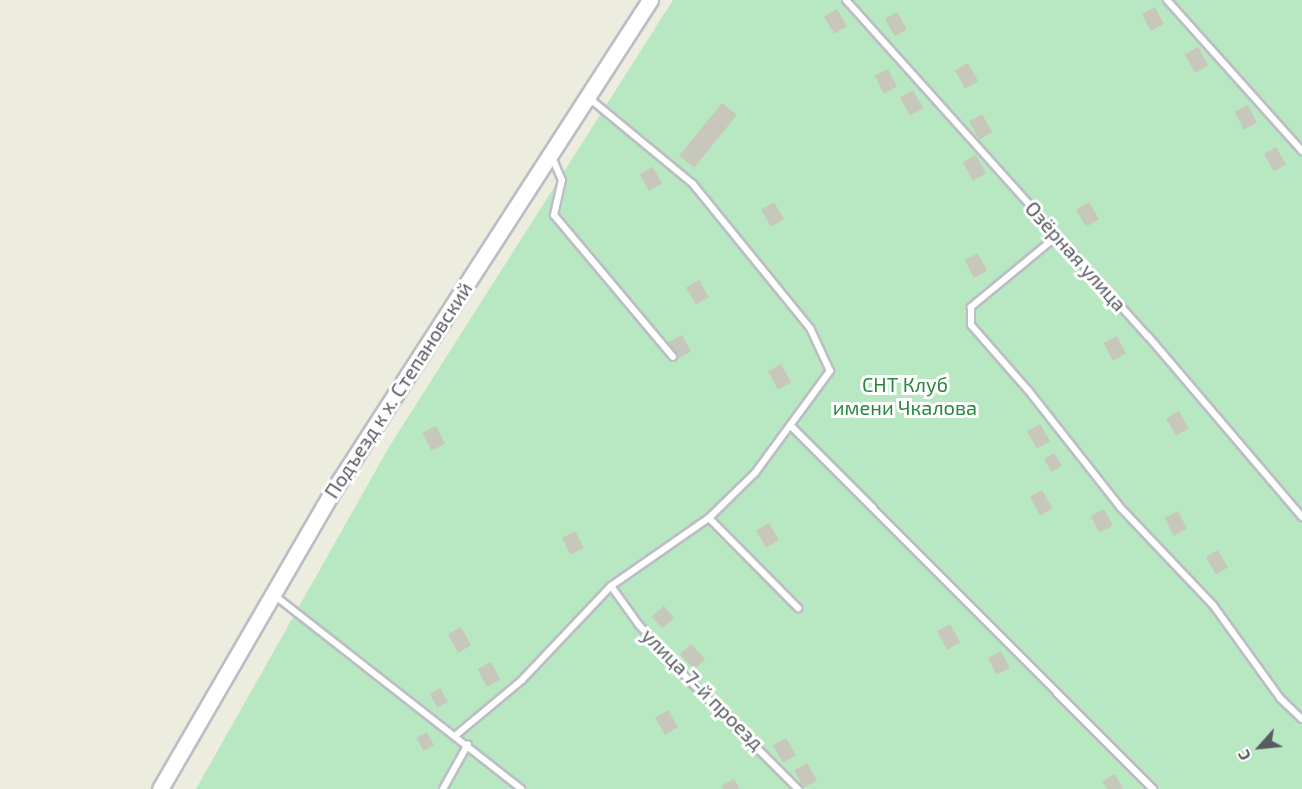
<!DOCTYPE html>
<meta charset="utf-8">
<style>
body{margin:0}
#map{position:relative;width:1302px;height:789px;overflow:hidden;background:#ededdf;font-family:"Exo 2",sans-serif}
div>[style]{position:absolute}
.green>*{inset:0;background:#b8e8c1}
.building>*{inset:0;background:#c8c7bc;transform-origin:0 0}
.roads{filter:drop-shadow(2px 0 #bcbec5) drop-shadow(-2px 0 #bcbec5) drop-shadow(0 2px #bcbec5) drop-shadow(0 -2px #bcbec5)}
.service>*{height:6px;margin:-3px;padding:0 3px;transform-origin:3px;border-radius:3px;background:#fff}
.tertiary>*{height:15px;margin:-7.5px;padding:0 7.5px;transform-origin:7.5px;border-radius:7.5px;background:#fff}
span{translate:-50% -50%;white-space:nowrap;text-align:center;line-height:1.15;-webkit-text-stroke:6px #fff;paint-order:stroke}
.street-label{font-size:20px;color:#585b62}
.park-label{font-size:20px;color:#2b8740}
.north{position:absolute;left:1230px;top:717px;width:60px;height:60px;-webkit-text-stroke:4px #fff;paint-order:stroke;rotate:243deg;font-size:16px;font-weight:700;line-height:24px;text-align:center;color:#585b62}
.north::after{content:'';display:block;margin:auto;width:21px;height:27px;background:#585b62;clip-path:polygon(50% 0,100% 100%,50% 72%,0 100%)}
</style>
<div id="map">
<div class="green">
<div style="clip-path:polygon(673px 0,1302px 0,1302px 789px,196px 789px,389px 447px)"></div>
</div>
<div class="building">
<div style="left:1155px;top:7px;width:19px;height:15px;rotate:62deg"></div>
<div style="left:837px;top:9px;width:20px;height:15px;rotate:60deg"></div>
<div style="left:897px;top:12px;width:20px;height:14px;rotate:60deg"></div>
<div style="left:1198px;top:47px;width:21px;height:15px;rotate:61deg"></div>
<div style="left:968px;top:63px;width:21px;height:15px;rotate:61deg"></div>
<div style="left:888px;top:69px;width:20px;height:15px;rotate:63deg"></div>
<div style="left:913px;top:90px;width:21px;height:15px;rotate:61deg"></div>
<div style="left:722px;top:103px;width:19px;height:68px;rotate:39deg"></div>
<div style="left:1248px;top:105px;width:20px;height:15px;rotate:63deg"></div>
<div style="left:982px;top:114px;width:21px;height:15px;rotate:61deg"></div>
<div style="left:1276px;top:147px;width:20px;height:14px;rotate:60deg"></div>
<div style="left:976px;top:155px;width:21px;height:15px;rotate:61deg"></div>
<div style="left:653px;top:167px;width:19px;height:15px;rotate:62deg"></div>
<div style="left:774px;top:202px;width:20px;height:15px;rotate:60deg"></div>
<div style="left:1089px;top:202px;width:20px;height:15px;rotate:60deg"></div>
<div style="left:978px;top:253px;width:20px;height:15px;rotate:63deg"></div>
<div style="left:699px;top:280px;width:20px;height:15px;rotate:60deg"></div>
<div style="left:682px;top:335px;width:19px;height:15px;rotate:62deg"></div>
<div style="left:1117px;top:336px;width:20px;height:15px;rotate:63deg"></div>
<div style="left:781px;top:364px;width:21px;height:15px;rotate:61deg"></div>
<div style="left:1179px;top:411px;width:20px;height:15px;rotate:60deg"></div>
<div style="left:1040px;top:424px;width:20px;height:15px;rotate:60deg"></div>
<div style="left:436px;top:426px;width:20px;height:15px;rotate:63deg"></div>
<div style="left:1054px;top:453px;width:15px;height:12px;rotate:58deg"></div>
<div style="left:1042px;top:490px;width:21px;height:14px;rotate:61deg"></div>
<div style="left:1104px;top:509px;width:19px;height:15px;rotate:62deg"></div>
<div style="left:1178px;top:511px;width:20px;height:15px;rotate:63deg"></div>
<div style="left:769px;top:523px;width:20px;height:15px;rotate:60deg"></div>
<div style="left:575px;top:531px;width:19px;height:15px;rotate:62deg"></div>
<div style="left:1218px;top:550px;width:20px;height:14px;rotate:60deg"></div>
<div style="left:664px;top:606px;width:16px;height:16px;rotate:50deg"></div>
<div style="left:950px;top:624px;width:21px;height:15px;rotate:61deg"></div>
<div style="left:461px;top:627px;width:21px;height:15px;rotate:61deg"></div>
<div style="left:691px;top:644px;width:21px;height:15px;rotate:47deg"></div>
<div style="left:1001px;top:651px;width:19px;height:15px;rotate:62deg"></div>
<div style="left:491px;top:662px;width:20px;height:15px;rotate:63deg"></div>
<div style="left:440px;top:688px;width:16px;height:12px;rotate:60deg"></div>
<div style="left:668px;top:710px;width:20px;height:15px;rotate:60deg"></div>
<div style="left:427px;top:732px;width:15px;height:12px;rotate:62deg"></div>
<div style="left:786px;top:738px;width:20px;height:15px;rotate:60deg"></div>
<div style="left:807px;top:763px;width:20px;height:15px;rotate:60deg"></div>
<div style="clip-path:polygon(1115px 774px,1123px 789px,1107px 789px,1102px 781px)"></div>
<div style="clip-path:polygon(734px 779px,740px 789px,723px 789px,721px 786px)"></div>
</div>
<div class="roads">
<div class="service">
<div style="left:846px;top:0;width:452px;rotate:48.1deg"></div>
<div style="left:1148px;top:336px;width:238px;rotate:49.6deg"></div>
<div style="left:1167px;top:0;width:203px;rotate:48.2deg"></div>
<div style="left:552px;top:157px;width:25px;rotate:67deg"></div>
<div style="left:562px;top:180px;width:36px;rotate:103deg"></div>
<div style="left:554px;top:215px;width:185px;rotate:50deg"></div>
<div style="left:1057px;top:236px;width:112px;rotate:140.5deg"></div>
<div style="left:971px;top:307px;width:18px;rotate:90deg"></div>
<div style="left:971px;top:325px;width:86px;rotate:48.8deg"></div>
<div style="left:1028px;top:390px;width:149px;rotate:51.8deg"></div>
<div style="left:1120px;top:507px;width:135px;rotate:46.5deg"></div>
<div style="left:1213px;top:605px;width:115px;rotate:54.2deg"></div>
<div style="left:1280px;top:698px;width:30px;rotate:44deg"></div>
<div style="left:791px;top:426px;width:513px;rotate:45.08deg"></div>
<div style="left:709px;top:518px;width:127px;rotate:45.3deg"></div>
<div style="left:611px;top:586px;width:48px;rotate:54.3deg"></div>
<div style="left:639px;top:625px;width:76px;rotate:47.7deg"></div>
<div style="left:690px;top:681px;width:153px;rotate:45deg"></div>
<div style="left:274px;top:595px;width:314px;rotate:38.1deg"></div>
<div style="left:456px;top:735px;width:86px;rotate:-39.8deg"></div>
<div style="left:522px;top:680px;width:129px;rotate:-46.6deg"></div>
<div style="left:611px;top:586px;width:119px;rotate:-34.8deg"></div>
<div style="left:709px;top:518px;width:64px;rotate:-44.4deg"></div>
<div style="left:755px;top:473px;width:127px;rotate:-53.7deg"></div>
<div style="left:830px;top:371px;width:47px;rotate:-114.9deg"></div>
<div style="left:810px;top:328px;width:186px;rotate:-129.1deg"></div>
<div style="left:693px;top:184px;width:135px;rotate:-140.4deg"></div>
<div style="left:443px;top:789px;width:51px;rotate:-60.9deg"></div>
</div>
<div class="tertiary">
<div style="left:160px;top:789px;width:341px;rotate:-59.9deg"></div>
<div style="left:331px;top:494px;width:588px;rotate:-57.15deg"></div>
</div>
</div>
<div class="street-label">
<span style="left:1076px;top:256px;rotate:48deg">Озёрная улица</span>
<span style="left:398px;top:390px;rotate:-57deg">Подъезд к х. Степановский</span>
<span style="left:703px;top:689px;rotate:45deg">улица 7-й проезд</span>
</div>
<div class="park-label">
<span style="left:905px;top:396px">СНТ Клуб<br>имени Чкалова</span>
</div>
<div class="north">С</div>
</div>
